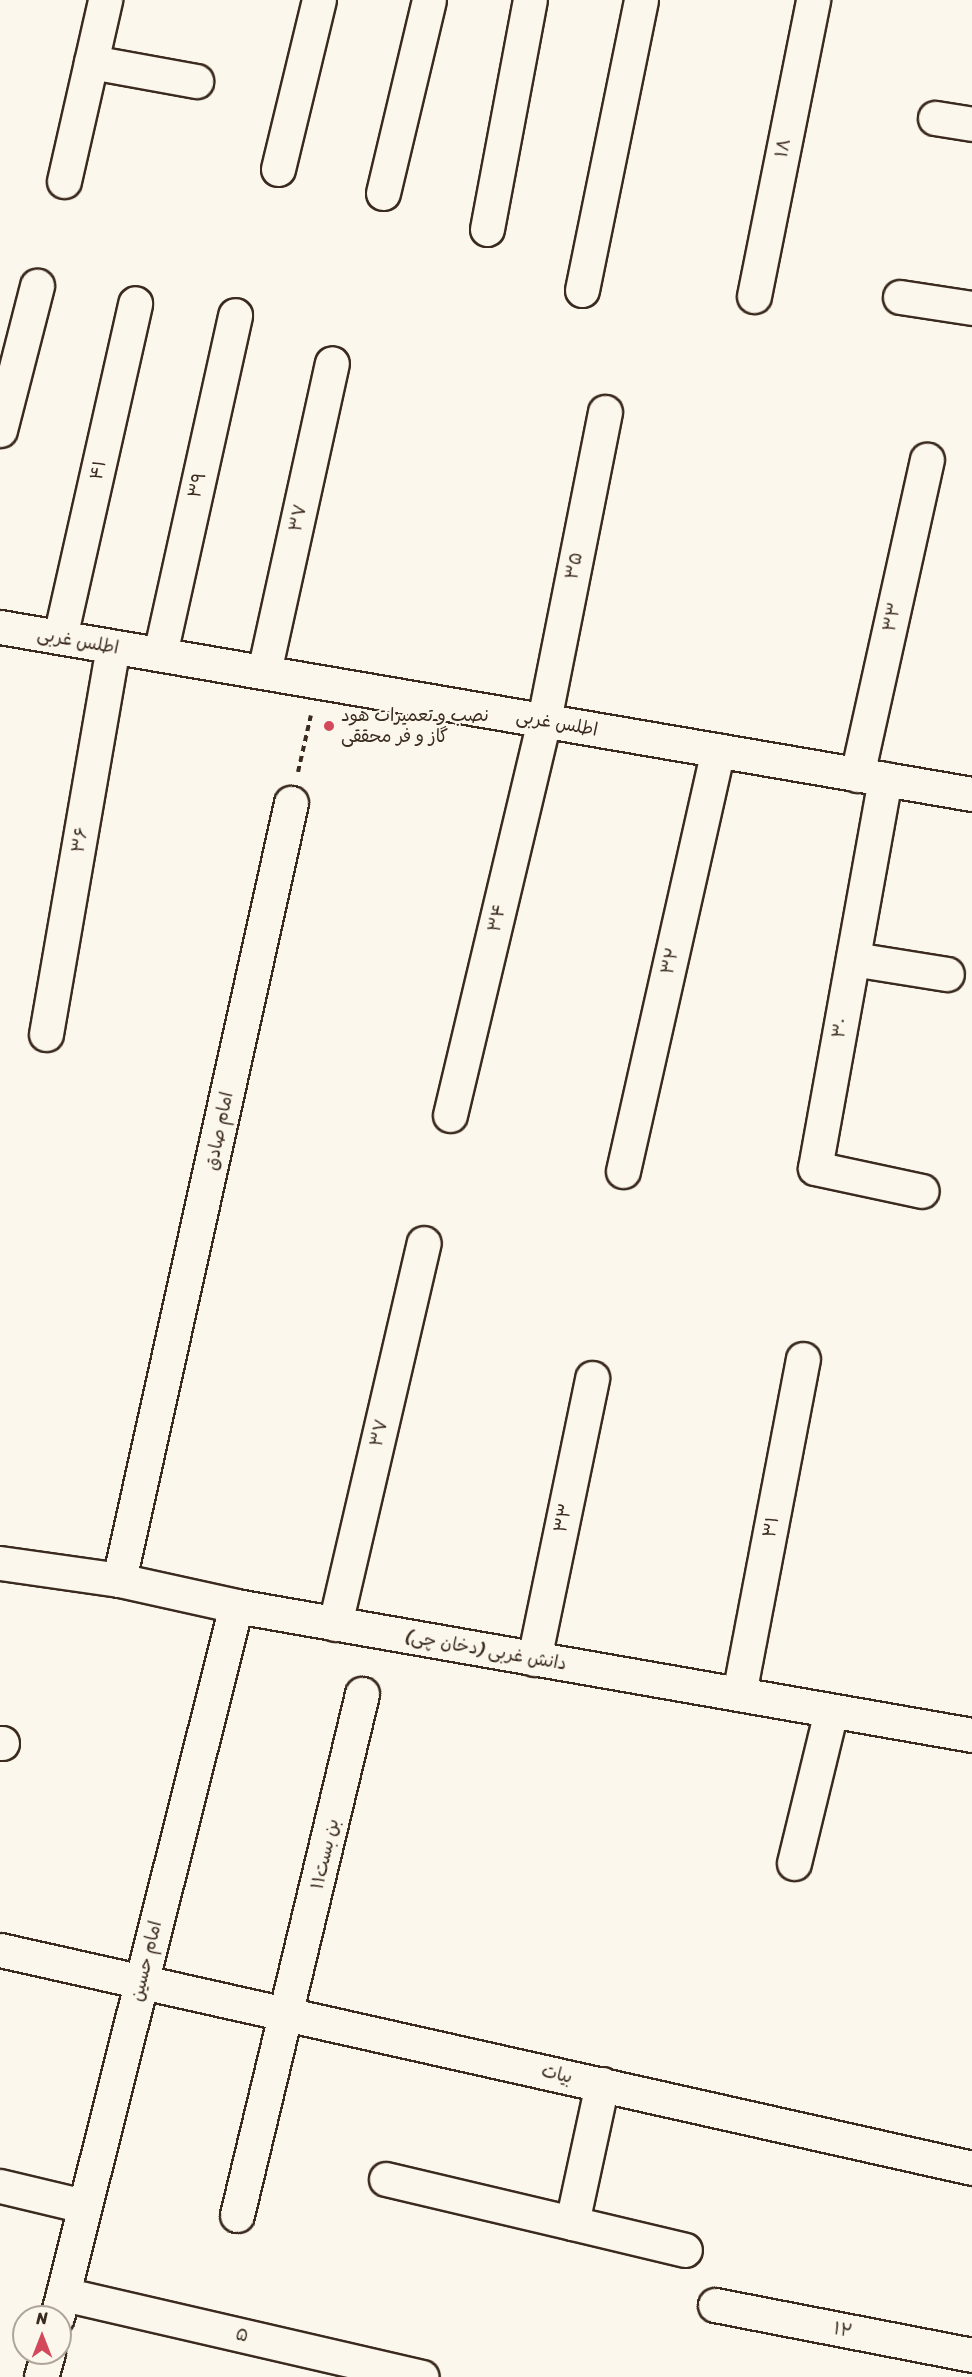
<!DOCTYPE html>
<meta charset="utf-8">
<style>
body{margin:0}
#map{position:relative;width:972px;height:2377px;overflow:hidden;background:#fbf7ec;font-family:Sriracha,"Playpen Sans Arabic",sans-serif}
div>[style]{position:absolute}
.path>*{height:4px;margin-top:-2px;transform-origin:0;background:repeating-linear-gradient(90deg,#3b2a1e 0 6px,transparent 0 10.5px)}
.roads{filter:drop-shadow(2px 0 #3b2a1e) drop-shadow(-2px 0 #3b2a1e) drop-shadow(0 2px #3b2a1e) drop-shadow(0 -2px #3b2a1e)}
.minor>*{height:33px;margin:-16.5px;padding:0 16.5px;transform-origin:16.5px;border-radius:16.5px;background:#fbf7ec}
.dots>*{width:16px;height:16px;translate:-50% -50%;box-sizing:border-box;border:3px solid #fbf7ec;border-radius:50%}
span{translate:-50% -50%;white-space:nowrap;text-align:center;line-height:1.15;-webkit-text-stroke:4.5px #fbf7ec;paint-order:stroke}
.street-label{font-size:18px;color:#3b2a1e}
.poi-label{font-size:18px;color:#3b2a1e}
.left{translate:0 -50%;text-align:left}
.north{position:absolute;left:12px;top:2305px;width:60px;height:60px;box-sizing:border-box;background:#fbf7ec;border:2px solid #aea59a;border-radius:50%;rotate:0deg;font-size:16px;font-weight:700;line-height:24px;text-align:center;color:#3b2a1e}
.north::after{content:'';display:block;margin:auto;width:21px;height:27px;background:#d1495b;clip-path:polygon(50% 0,100% 100%,50% 72%,0 100%)}
</style>
<div id="map">
<div class="path">
<div style="left:298px;top:772px;width:58px;rotate:-77.2deg"></div>
</div>
<div class="roads">
<div class="minor">
<div style="left:91px;top:62px;width:107px;rotate:10.3deg"></div>
<div style="left:935px;top:118px;width:37px;rotate:9deg"></div>
<div style="left:278px;top:169px;width:174px;rotate:-76.4deg"></div>
<div style="left:64px;top:181px;width:186px;rotate:-77.2deg"></div>
<div style="left:383px;top:193px;width:198px;rotate:-76.6deg"></div>
<div style="left:487px;top:229px;width:233px;rotate:-79.4deg"></div>
<div style="left:582px;top:290px;width:296px;rotate:-78.5deg"></div>
<div style="left:754px;top:296px;width:302px;rotate:-78.7deg"></div>
<div style="left:900px;top:297px;width:73px;rotate:8.7deg"></div>
<div style="left:0;top:430px;width:149px;rotate:-75.6deg"></div>
<div style="left:0;top:627px;width:986px;rotate:9.75deg"></div>
<div style="left:60px;top:637px;width:342px;rotate:-77.3deg"></div>
<div style="left:160px;top:654px;width:347px;rotate:-77.5deg"></div>
<div style="left:264px;top:672px;width:316px;rotate:-77.6deg"></div>
<div style="left:857px;top:775px;width:323px;rotate:-77.5deg"></div>
<div style="left:885px;top:779px;width:395px;rotate:100.2deg"></div>
<div style="left:815px;top:1168px;width:109px;rotate:12.1deg"></div>
<div style="left:853px;top:959px;width:95px;rotate:9.1deg"></div>
<div style="left:46px;top:1034px;width:393px;rotate:-80.2deg"></div>
<div style="left:450px;top:1115px;width:406px;rotate:-76.6deg"></div>
<div style="left:544px;top:720px;width:314px;rotate:-78.8deg"></div>
<div style="left:623px;top:1171px;width:431px;rotate:-77.3deg"></div>
<div style="left:0;top:1563px;width:120px;rotate:8.1deg"></div>
<div style="left:119px;top:1580px;width:120px;rotate:12.5deg"></div>
<div style="left:236px;top:1606px;width:747px;rotate:9.94deg"></div>
<div style="left:119px;top:1580px;width:796px;rotate:-77.52deg"></div>
<div style="left:335px;top:1624px;width:391px;rotate:-76.9deg"></div>
<div style="left:534px;top:1659px;width:287px;rotate:-78.3deg"></div>
<div style="left:739px;top:1694px;width:341px;rotate:-79.2deg"></div>
<div style="left:0;top:1743px;width:2px"></div>
<div style="left:794px;top:1863px;width:156px;rotate:-76.3deg"></div>
<div style="left:0;top:1950px;width:996px;rotate:12.64deg"></div>
<div style="left:602px;top:2084px;width:142px;rotate:102.2deg"></div>
<div style="left:572px;top:2223px;width:116px;rotate:13.4deg"></div>
<div style="left:386px;top:2179px;width:191px;rotate:13.3deg"></div>
<div style="left:0;top:2186px;width:86px;rotate:13.4deg"></div>
<div style="left:237px;top:2215px;width:536px;rotate:-76.51deg"></div>
<div style="left:63px;top:2294px;width:368px;rotate:13deg"></div>
<div style="left:715px;top:2305px;width:262px;rotate:11deg"></div>
<div style="left:57px;top:2317px;width:733px;rotate:-75.87deg"></div>
<div style="left:41px;top:2377px;width:25px;rotate:-74deg"></div>
</div>
</div>
<div class="dots">
<div style="left:329px;top:726px;background:#d1495b"></div>
</div>
<div class="street-label">
<span style="left:783px;top:148px;rotate:-79deg">۱۸</span>
<span style="left:98px;top:470px;rotate:-77deg">۴۱</span>
<span style="left:197px;top:485px;rotate:-77deg">۳۹</span>
<span style="left:298px;top:518px;rotate:-78deg">۳۷</span>
<span style="left:574px;top:566px;rotate:-79deg">۳۵</span>
<span style="left:892px;top:617px;rotate:-78deg">۳۳</span>
<span style="left:78px;top:641px;rotate:10deg">اطلس غربی</span>
<span style="left:557px;top:723px;rotate:10deg">اطلس غربی</span>
<span style="left:80px;top:840px;rotate:-80deg">۳۶</span>
<span style="left:497px;top:918px;rotate:-77deg">۳۴</span>
<span style="left:670px;top:961px;rotate:-77deg">۳۲</span>
<span style="left:840px;top:1028px;rotate:-80deg">۳۰</span>
<span style="left:219px;top:1131px;rotate:-78deg">امام صادق</span>
<span style="left:379px;top:1433px;rotate:-77deg">۳۷</span>
<span style="left:563px;top:1518px;rotate:-78deg">۳۳</span>
<span style="left:771px;top:1527px;rotate:-79deg">۳۱</span>
<span style="left:486px;top:1650px;rotate:10deg">دانش غربی (دخان چی)</span>
<span style="left:325px;top:1854px;rotate:-77deg">بن بست۱۱</span>
<span style="left:146px;top:1961px;rotate:-76deg">امام حسین</span>
<span style="left:557px;top:2074px;rotate:13deg">بیات</span>
<span style="left:843px;top:2330px;rotate:11deg">۱۲</span>
<span style="left:242px;top:2335px;rotate:13deg">۵</span>
</div>
<div class="poi-label">
<span class="left" style="left:341px;top:726px">نصب و تعمیرات هود<br>گاز و فر محققی</span>
</div>
<div class="north">N</div>
</div>
